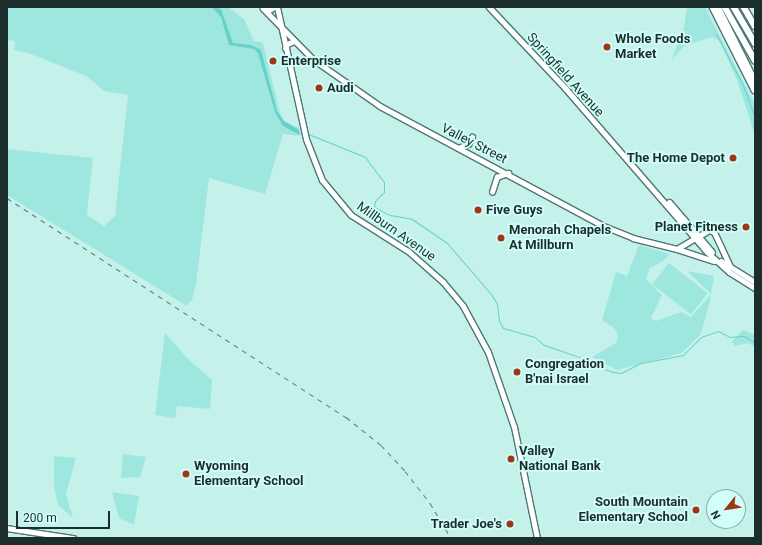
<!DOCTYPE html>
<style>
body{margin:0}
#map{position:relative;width:762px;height:545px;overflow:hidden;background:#c5f1eb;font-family:Roboto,sans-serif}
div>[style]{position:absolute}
.green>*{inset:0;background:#9ee7df;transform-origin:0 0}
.water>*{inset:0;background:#66d1c7}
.stream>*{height:1px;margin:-0.5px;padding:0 0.5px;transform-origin:0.5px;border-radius:0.5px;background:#66d1c7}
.roads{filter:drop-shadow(1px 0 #4e7773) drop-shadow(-1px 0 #4e7773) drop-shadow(0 1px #4e7773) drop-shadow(0 -1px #4e7773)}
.secondary>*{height:4.5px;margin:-2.25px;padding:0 2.25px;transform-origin:2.25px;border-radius:2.25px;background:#fff}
.primary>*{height:5px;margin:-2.5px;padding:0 2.5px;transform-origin:2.5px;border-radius:2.5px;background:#fff}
.motorway>*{height:5.5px;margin:-2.75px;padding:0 2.75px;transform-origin:2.75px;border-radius:2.75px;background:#fff}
.rail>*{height:1px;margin-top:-0.5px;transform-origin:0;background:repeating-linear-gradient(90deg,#5d7975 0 5px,transparent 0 10px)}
.dots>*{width:11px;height:11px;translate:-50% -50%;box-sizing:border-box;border:2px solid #d2fef9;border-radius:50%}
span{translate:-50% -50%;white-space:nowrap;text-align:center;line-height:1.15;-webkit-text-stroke:3.5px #d2fef9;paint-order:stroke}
.poi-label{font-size:13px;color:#1c2e2c;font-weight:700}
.left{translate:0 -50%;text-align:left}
.right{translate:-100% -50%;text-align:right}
.street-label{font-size:13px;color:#1c2e2c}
.frame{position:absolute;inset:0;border:8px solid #1c2e2c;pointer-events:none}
.north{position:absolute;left:706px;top:489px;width:40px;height:40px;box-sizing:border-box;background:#d2fef9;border:1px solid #89aba7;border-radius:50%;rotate:240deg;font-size:11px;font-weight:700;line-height:16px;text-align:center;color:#1c2e2c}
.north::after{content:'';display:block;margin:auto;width:14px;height:18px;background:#9e3715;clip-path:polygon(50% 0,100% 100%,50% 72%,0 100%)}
.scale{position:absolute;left:16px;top:511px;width:94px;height:18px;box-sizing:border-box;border:2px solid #1c2e2c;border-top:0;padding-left:5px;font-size:12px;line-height:14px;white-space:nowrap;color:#1c2e2c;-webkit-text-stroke:3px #d2fef9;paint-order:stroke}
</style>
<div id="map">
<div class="green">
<div style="clip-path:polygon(7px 7px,228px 7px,244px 19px,254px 41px,263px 43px,280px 113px,284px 121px,299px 128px,300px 136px,283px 134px,265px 194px,209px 178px,196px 284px,192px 300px,187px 306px,7px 195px,7px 149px,93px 158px,87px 212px,88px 216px,104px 226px,115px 216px,128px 95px,104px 91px,86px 76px,31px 54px,14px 50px,15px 41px,7px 40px)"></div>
<div style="clip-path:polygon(687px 7px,705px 7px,755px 105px,755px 135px,737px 80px,719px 40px,712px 37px,684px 46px,671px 61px,684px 28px)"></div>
<div style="clip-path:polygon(639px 245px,670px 254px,663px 261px,650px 268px,646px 279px,662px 295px,651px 318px,656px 321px,681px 312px,691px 317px,711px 294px,687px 271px,714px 276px,710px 301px,701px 334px,682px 353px,617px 370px,592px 357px,616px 343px,618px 335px,614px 328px,602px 320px,616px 272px,627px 276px)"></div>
<div style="left:669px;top:263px;width:49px;height:27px;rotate:38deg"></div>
<div style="clip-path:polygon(743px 330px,755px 335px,755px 347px,748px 343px,734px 346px,732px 341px)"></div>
<div style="clip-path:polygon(165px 333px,187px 358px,212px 380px,210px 409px,177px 406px,175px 418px,155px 415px)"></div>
<div style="clip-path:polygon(123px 454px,146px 457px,140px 477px,121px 478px)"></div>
<div style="clip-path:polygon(54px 456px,76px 458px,66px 494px,73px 518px,58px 505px,54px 487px)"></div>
<div style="clip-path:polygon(112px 492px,139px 496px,134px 525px,119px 518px)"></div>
</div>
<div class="water">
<div style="clip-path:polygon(212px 7px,221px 9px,233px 43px,251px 45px,261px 50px,277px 111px,284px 121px,299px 130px,300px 135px,283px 126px,275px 112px,258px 53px,254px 49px,229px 45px,221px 17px)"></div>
</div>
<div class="stream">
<div style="left:716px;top:34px;width:58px;rotate:62.1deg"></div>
<div style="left:743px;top:85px;width:35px;rotate:70deg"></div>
<div style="left:306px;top:133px;width:64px;rotate:22.1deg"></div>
<div style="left:365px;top:157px;width:31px;rotate:53deg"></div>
<div style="left:384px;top:182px;width:10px;rotate:90deg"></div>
<div style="left:384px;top:192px;width:13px;rotate:135deg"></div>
<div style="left:375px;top:201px;width:6px;rotate:99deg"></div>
<div style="left:374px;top:207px;width:18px;rotate:27deg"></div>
<div style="left:390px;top:215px;width:22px;rotate:10deg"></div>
<div style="left:412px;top:219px;width:42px;rotate:34.4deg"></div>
<div style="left:447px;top:243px;width:67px;rotate:49.2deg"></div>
<div style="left:491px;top:294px;width:12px;rotate:59deg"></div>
<div style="left:497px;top:304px;width:17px;rotate:83deg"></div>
<div style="left:499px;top:321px;width:8px;rotate:60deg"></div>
<div style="left:503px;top:328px;width:33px;rotate:16deg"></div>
<div style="left:535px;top:337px;width:12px;rotate:42deg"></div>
<div style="left:544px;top:345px;width:50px;rotate:18.8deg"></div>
<div style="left:591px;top:361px;width:12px;rotate:35deg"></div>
<div style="left:601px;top:368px;width:13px;rotate:18deg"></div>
<div style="left:613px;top:372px;width:8px;rotate:7deg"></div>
<div style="left:621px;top:373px;width:22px;rotate:-27deg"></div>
<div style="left:641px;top:363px;width:43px;rotate:-10.8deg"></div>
<div style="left:683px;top:355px;width:25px;rotate:-45deg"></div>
<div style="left:701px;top:337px;width:18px;rotate:-19deg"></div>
<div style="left:718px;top:331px;width:13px;rotate:27deg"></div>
<div style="left:730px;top:337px;width:14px;rotate:-4deg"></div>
<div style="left:744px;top:336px;width:13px;rotate:32deg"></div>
</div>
<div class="roads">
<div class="secondary">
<div style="left:263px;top:8px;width:71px;rotate:45.6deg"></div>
<div style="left:313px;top:59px;width:82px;rotate:35deg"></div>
<div style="left:380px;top:106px;width:254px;rotate:28.2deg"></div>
<div style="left:604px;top:226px;width:31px;rotate:22deg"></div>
<div style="left:633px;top:238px;width:45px;rotate:14deg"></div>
<div style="left:677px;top:249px;width:23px;rotate:-31deg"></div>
<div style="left:458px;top:148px;width:11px;rotate:-22deg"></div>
<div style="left:468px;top:144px;width:8px;rotate:-60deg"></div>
<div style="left:492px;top:192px;width:16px;rotate:-72deg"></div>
<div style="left:497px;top:177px;width:12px;rotate:-20deg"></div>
<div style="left:7px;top:528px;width:67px;rotate:8.6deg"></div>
</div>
<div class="primary">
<div style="left:277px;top:7px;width:135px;rotate:77.6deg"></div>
<div style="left:306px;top:139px;width:44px;rotate:68.7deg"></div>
<div style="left:322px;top:180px;width:45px;rotate:50.4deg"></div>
<div style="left:351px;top:215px;width:67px;rotate:32.3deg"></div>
<div style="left:408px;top:251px;width:47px;rotate:41.5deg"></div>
<div style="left:443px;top:282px;width:31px;rotate:50deg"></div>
<div style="left:463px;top:306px;width:52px;rotate:61.5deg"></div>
<div style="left:488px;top:352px;width:79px;rotate:70.9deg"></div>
<div style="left:514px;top:427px;width:113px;rotate:78.3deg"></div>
<div style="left:489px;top:7px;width:111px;rotate:46.8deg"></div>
<div style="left:565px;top:88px;width:217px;rotate:49.1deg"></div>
<div style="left:707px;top:252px;width:30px;rotate:42deg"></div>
<div style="left:729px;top:272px;width:31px;rotate:32deg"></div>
<div style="left:263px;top:8px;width:6px;rotate:18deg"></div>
<div style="left:269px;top:10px;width:6px;rotate:-31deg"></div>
<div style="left:285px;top:48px;width:4px;rotate:-63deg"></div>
<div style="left:287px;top:44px;width:8px;rotate:-23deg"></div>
<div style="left:669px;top:202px;width:66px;rotate:49.3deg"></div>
<div style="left:699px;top:236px;width:12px;rotate:-31deg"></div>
<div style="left:709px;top:230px;width:5px;rotate:22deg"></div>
<div style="left:714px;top:232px;width:38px;rotate:65deg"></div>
<div style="left:677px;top:249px;width:39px;rotate:18deg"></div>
<div style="left:721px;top:261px;width:40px;rotate:32deg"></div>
</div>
<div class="motorway">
<div style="left:713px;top:7px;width:93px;rotate:63.2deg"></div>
<div style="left:718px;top:7px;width:83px;rotate:63.4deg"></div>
<div style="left:725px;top:7px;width:61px;rotate:60.5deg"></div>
<div style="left:734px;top:7px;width:42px;rotate:59.7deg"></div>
<div style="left:744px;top:7px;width:22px;rotate:60deg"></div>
</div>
</div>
<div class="rail">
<div style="left:7px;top:198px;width:404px;rotate:32.9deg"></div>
<div style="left:346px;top:417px;width:45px;rotate:38.7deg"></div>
<div style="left:381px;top:445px;width:35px;rotate:47deg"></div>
<div style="left:405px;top:471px;width:41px;rotate:52deg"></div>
<div style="left:430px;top:503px;width:41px;rotate:59deg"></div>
</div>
<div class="dots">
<div style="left:607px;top:47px;background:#9e3715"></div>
<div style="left:273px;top:61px;background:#9e3715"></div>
<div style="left:319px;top:88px;background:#9e3715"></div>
<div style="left:733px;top:158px;background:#9e3715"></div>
<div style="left:478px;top:210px;background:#9e3715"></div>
<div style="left:746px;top:227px;background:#9e3715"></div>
<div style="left:501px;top:238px;background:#9e3715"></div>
<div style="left:517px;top:372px;background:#9e3715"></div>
<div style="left:511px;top:459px;background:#9e3715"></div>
<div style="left:186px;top:474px;background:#9e3715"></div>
<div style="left:696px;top:510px;background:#9e3715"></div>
<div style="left:510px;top:524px;background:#9e3715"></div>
</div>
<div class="poi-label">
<span class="left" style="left:615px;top:47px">Whole Foods<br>Market</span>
<span class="left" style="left:281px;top:61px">Enterprise</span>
<span class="left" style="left:327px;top:88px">Audi</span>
<span class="right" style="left:725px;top:158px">The Home Depot</span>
<span class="left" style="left:486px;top:210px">Five Guys</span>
<span class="right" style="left:738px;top:227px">Planet Fitness</span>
<span class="left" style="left:509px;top:238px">Menorah Chapels<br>At Millburn</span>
<span class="left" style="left:525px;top:372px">Congregation<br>B'nai Israel</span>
<span class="left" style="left:519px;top:459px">Valley<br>National Bank</span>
<span class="left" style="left:194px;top:474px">Wyoming<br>Elementary School</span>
<span class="right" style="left:688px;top:510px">South Mountain<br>Elementary School</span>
<span class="right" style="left:502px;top:524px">Trader Joe's</span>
</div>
<div class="street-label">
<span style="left:565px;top:75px;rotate:48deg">Springfield Avenue</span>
<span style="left:474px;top:144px;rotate:27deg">Valley Street</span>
<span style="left:396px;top:232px;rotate:35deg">Millburn Avenue</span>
</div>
<div class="frame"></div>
<div class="north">N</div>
<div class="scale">200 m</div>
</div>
